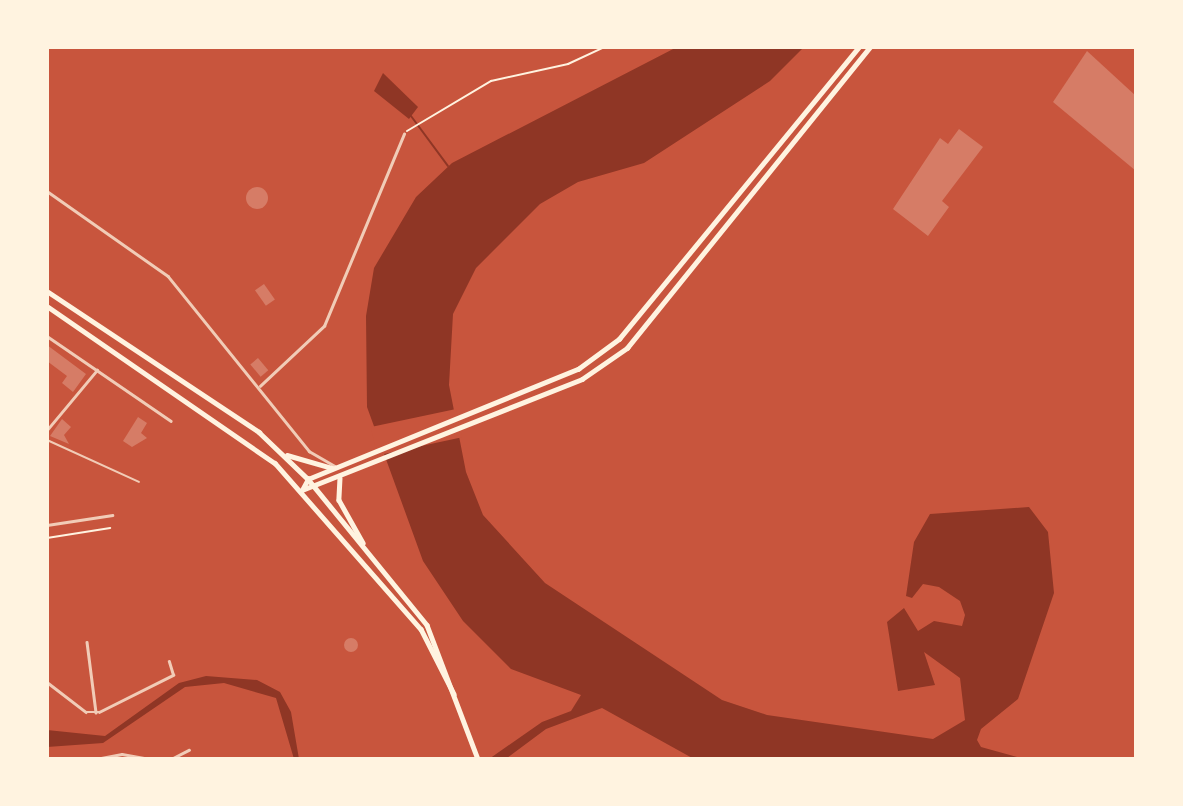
<!DOCTYPE html>
<style>
body{margin:0}
#map{position:relative;width:1183px;height:806px;overflow:hidden;background:#c8553d;font-family:"Noto Sans",sans-serif}
div>[style]{position:absolute}
.water>*{inset:0;background:#8f3625}
.pier>*{inset:0;background:#c8553d;transform-origin:0 0}
.stream>*{height:2px;margin:-1px;padding:0 1px;transform-origin:1px;border-radius:1px;background:#8f3625}
.building>*{inset:0;background:#d67c66;transform-origin:0 0}
.round{border-radius:50%}
.path>*{height:2px;margin:-1px;padding:0 1px;transform-origin:1px;border-radius:1px;background:#fff3e0}
.pedestrian>*{height:2px;margin:-1px;padding:0 1px;transform-origin:1px;border-radius:1px;background:#f1ccb7}
.minor>*{height:2.5px;margin:-1.25px;padding:0 1.25px;transform-origin:1.25px;border-radius:1.25px;background:#f1ccb7}
.primary>*{height:4.5px;margin:-2.25px;padding:0 2.25px;transform-origin:2.25px;border-radius:2.25px;background:#fff3e0}
span{translate:-50% -50%;white-space:nowrap;text-align:center;line-height:1.15;-webkit-text-stroke:7px #fff3e0;paint-order:stroke}
.frame{position:absolute;inset:0;border:49px solid #fff3e0;pointer-events:none}
</style>
<div id="map">
<div class="water">
<div style="clip-path:polygon(677px 47px,804px 47px,770px 81px,644px 163px,578px 182px,540px 204px,476px 268px,453px 314px,449px 385px,466px 472px,483px 515px,545px 583px,722px 700px,767px 715px,933px 739px,965px 720px,960px 678px,924px 652px,935px 685px,898px 691px,887px 622px,904px 608px,918px 631px,934px 621px,962px 626px,965px 615px,960px 601px,939px 587px,923px 584px,912px 598px,906px 596px,914px 542px,930px 514px,1029px 507px,1048px 532px,1054px 593px,1018px 699px,981px 729px,977px 740px,981px 747px,1024px 759px,694px 759px,602px 708px,546px 729px,507px 758px,489px 759px,542px 722px,571px 711px,581px 695px,511px 669px,463px 621px,423px 561px,367px 407px,366px 316px,374px 268px,416px 197px,452px 163px)"></div>
<div style="clip-path:polygon(383px 73px,418px 107px,409px 119px,374px 91px)"></div>
<div style="clip-path:polygon(206px 676px,257px 680px,280px 692px,291px 712px,299px 759px,294px 759px,276px 698px,224px 683px,185px 687px,103px 743px,47px 747px,47px 730px,105px 736px,179px 683px)"></div>
</div>
<div class="pier">
<div style="left:456px;top:409px;width:29px;height:87px;rotate:78deg"></div>
</div>
<div class="stream">
<div style="left:411px;top:116px;width:62px;rotate:53.5deg"></div>
</div>
<div class="building">
<div style="clip-path:polygon(1087px 51px,1136px 96px,1136px 171px,1053px 102px)"></div>
<div style="clip-path:polygon(959px 129px,983px 147px,942px 201px,949px 207px,928px 236px,893px 209px,940px 138px,948px 144px)"></div>
<div class="round" style="left:246px;top:187px;width:22px;height:22px"></div>
<div style="left:264px;top:284px;width:19px;height:11px;rotate:55deg"></div>
<div style="clip-path:polygon(47px 345px,86px 374px,73px 392px,62px 383px,67px 376px,47px 361px)"></div>
<div style="left:258px;top:358px;width:16px;height:10px;rotate:50deg"></div>
<div style="clip-path:polygon(138px 417px,147px 423px,141px 433px,147px 438px,132px 447px,123px 441px)"></div>
<div style="clip-path:polygon(62px 419px,71px 427px,64px 435px,69px 444px,50px 436px)"></div>
<div class="round" style="left:344px;top:638px;width:14px;height:14px"></div>
</div>
<div class="path">
<div style="left:407px;top:131px;width:98px;rotate:-30.8deg"></div>
<div style="left:491px;top:81px;width:79px;rotate:-12.4deg"></div>
<div style="left:568px;top:64px;width:40px;rotate:-25deg"></div>
<div style="left:47px;top:538px;width:64px;rotate:-9deg"></div>
</div>
<div class="pedestrian">
<div style="left:47px;top:440px;width:101px;rotate:24.5deg"></div>
</div>
<div class="minor">
<div style="left:47px;top:191px;width:148px;rotate:35.1deg"></div>
<div style="left:168px;top:276px;width:225px;rotate:51.1deg"></div>
<div style="left:309px;top:451px;width:30px;rotate:30deg"></div>
<div style="left:47px;top:336px;width:150px;rotate:34.4deg"></div>
<div style="left:260px;top:386px;width:88px;rotate:-43.2deg"></div>
<div style="left:324px;top:326px;width:208px;rotate:-67.4deg"></div>
<div style="left:47px;top:430px;width:78px;rotate:-50.2deg"></div>
<div style="left:47px;top:525px;width:66px;rotate:-8.7deg"></div>
<div style="left:87px;top:642px;width:71px;rotate:82.7deg"></div>
<div style="left:47px;top:682px;width:49px;rotate:37.6deg"></div>
<div style="left:86px;top:712px;width:13px"></div>
<div style="left:99px;top:712px;width:83px;rotate:-26.6deg"></div>
<div style="left:173px;top:675px;width:14px;rotate:-107deg"></div>
<div style="left:96px;top:759px;width:26px;rotate:-11deg"></div>
<div style="left:122px;top:754px;width:29px;rotate:10deg"></div>
<div style="left:171px;top:759px;width:20px;rotate:-27deg"></div>
</div>
<div class="primary">
<div style="left:47px;top:291px;width:255px;rotate:33.6deg"></div>
<div style="left:259px;top:432px;width:68px;rotate:43.8deg"></div>
<div style="left:308px;top:479px;width:188px;rotate:50.8deg"></div>
<div style="left:427px;top:625px;width:143px;rotate:69.2deg"></div>
<div style="left:47px;top:306px;width:277px;rotate:34.6deg"></div>
<div style="left:275px;top:463px;width:221px;rotate:48.7deg"></div>
<div style="left:421px;top:629px;width:73px;rotate:63.1deg"></div>
<div style="left:287px;top:455px;width:47px;rotate:16.1deg"></div>
<div style="left:340px;top:478px;width:22px;rotate:93deg"></div>
<div style="left:339px;top:500px;width:49px;rotate:60.8deg"></div>
<div style="left:302px;top:490px;width:301px;rotate:-21.6deg"></div>
<div style="left:582px;top:379px;width:55px;rotate:-34.6deg"></div>
<div style="left:627px;top:348px;width:387px;rotate:-51.1deg"></div>
<div style="left:302px;top:490px;width:13px;rotate:-61deg"></div>
<div style="left:308px;top:479px;width:292px;rotate:-22.2deg"></div>
<div style="left:578px;top:369px;width:51px;rotate:-36.2deg"></div>
<div style="left:619px;top:339px;width:378px;rotate:-50.6deg"></div>
</div>
<div class="frame"></div>
</div>
